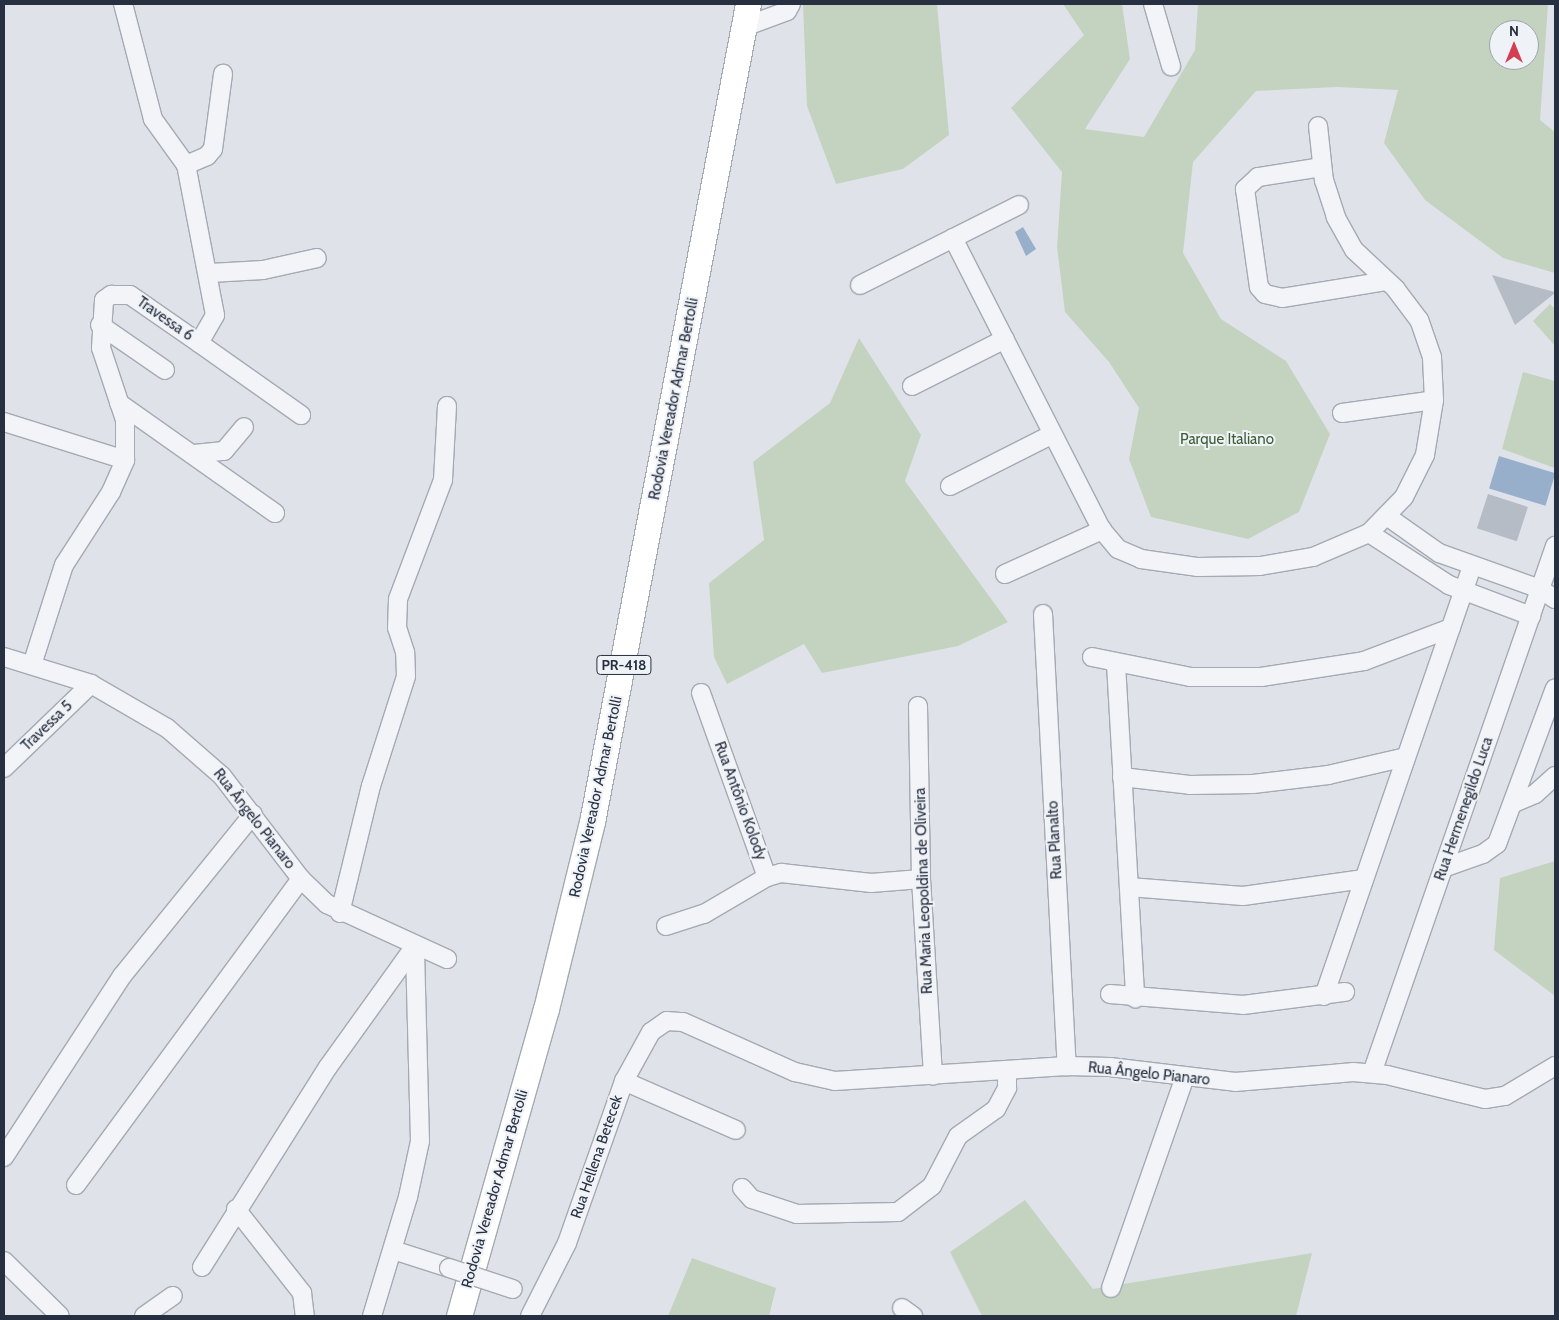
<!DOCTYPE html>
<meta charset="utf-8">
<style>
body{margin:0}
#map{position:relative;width:1559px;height:1320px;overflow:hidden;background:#dfe3e9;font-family:Cabin,sans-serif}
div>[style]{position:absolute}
.green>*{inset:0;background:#c4d3c0}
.water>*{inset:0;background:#98afcb;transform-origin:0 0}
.building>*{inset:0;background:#b6bcc6;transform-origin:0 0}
.roads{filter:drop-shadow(1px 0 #a4aab3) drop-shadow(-1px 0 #a4aab3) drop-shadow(0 1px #a4aab3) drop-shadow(0 -1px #a4aab3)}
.minor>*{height:18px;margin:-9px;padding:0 9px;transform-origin:9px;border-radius:9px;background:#f2f4f7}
.highway>*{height:25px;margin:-12.5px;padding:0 12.5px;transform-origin:12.5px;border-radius:12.5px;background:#fff}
.bridges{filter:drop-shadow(1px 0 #a4aab3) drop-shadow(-1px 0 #a4aab3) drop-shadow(0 1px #a4aab3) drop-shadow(0 -1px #a4aab3)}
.minor-bridge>*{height:18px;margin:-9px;padding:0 9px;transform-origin:9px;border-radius:9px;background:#f2f4f7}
span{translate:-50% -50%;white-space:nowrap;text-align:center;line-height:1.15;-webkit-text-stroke:4px #eff2f6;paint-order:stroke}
.shield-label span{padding:1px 4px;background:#eff2f6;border:1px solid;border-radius:4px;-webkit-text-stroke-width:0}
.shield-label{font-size:14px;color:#273041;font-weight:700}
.street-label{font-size:15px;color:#273041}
.park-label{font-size:15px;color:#3a5d34}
.frame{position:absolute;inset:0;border:5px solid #273041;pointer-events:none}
.north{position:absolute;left:1489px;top:20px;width:50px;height:50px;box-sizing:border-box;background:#eff2f6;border:1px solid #9fa4ae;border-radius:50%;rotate:0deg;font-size:14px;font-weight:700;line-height:20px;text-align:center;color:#273041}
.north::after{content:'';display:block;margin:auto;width:18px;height:22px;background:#d43e50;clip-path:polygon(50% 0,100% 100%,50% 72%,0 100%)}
</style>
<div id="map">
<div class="green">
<div style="clip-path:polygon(803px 4px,937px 4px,949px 135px,903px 169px,836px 184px,807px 106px)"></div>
<div style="clip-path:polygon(evenodd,1063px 4px,1122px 4px,1130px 59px,1085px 129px,1144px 137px,1195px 50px,1198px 4px,1548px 4px,1540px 120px,1555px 132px,1555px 273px,1503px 258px,1425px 200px,1384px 143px,1398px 90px,1337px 87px,1256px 91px,1193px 162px,1183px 253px,1221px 319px,1286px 361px,1330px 434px,1299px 512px,1248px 539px,1151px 517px,1129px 459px,1139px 408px,1109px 362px,1065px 312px,1057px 247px,1062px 172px,1011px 108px,1084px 35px,1063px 4px,1499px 30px,1529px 30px,1529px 60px,1499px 60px,1499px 30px)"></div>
<div style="clip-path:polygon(1550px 304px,1555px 309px,1555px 346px,1533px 321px)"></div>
<div style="clip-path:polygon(859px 338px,921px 435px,905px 481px,1008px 622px,958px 646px,822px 673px,804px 644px,727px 684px,714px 657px,709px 583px,764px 540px,753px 462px,830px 403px)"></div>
<div style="clip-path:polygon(1523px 372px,1555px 381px,1555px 468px,1502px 449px)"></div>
<div style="clip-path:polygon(1555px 861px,1555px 996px,1494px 950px,1500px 878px)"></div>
<div style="clip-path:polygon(1025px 1200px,1093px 1289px,1312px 1253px,1296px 1316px,982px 1316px,950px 1252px)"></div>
<div style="clip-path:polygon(692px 1258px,776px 1288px,769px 1316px,668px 1316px)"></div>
</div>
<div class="water">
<div style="clip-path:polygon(1023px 227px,1036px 249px,1026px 256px,1015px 232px)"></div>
<div style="left:1499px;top:456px;width:59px;height:34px;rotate:17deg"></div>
</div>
<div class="building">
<div style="clip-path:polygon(1492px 275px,1555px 292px,1555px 293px,1515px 325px)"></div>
<div style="left:1488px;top:494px;width:42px;height:36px;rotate:18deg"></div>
</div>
<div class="roads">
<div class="minor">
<div style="left:1153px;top:4px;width:65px;rotate:73.8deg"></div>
<div style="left:744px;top:27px;width:46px;rotate:-20.4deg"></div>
<div style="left:787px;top:11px;width:8px;rotate:-60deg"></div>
<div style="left:186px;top:165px;width:23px;rotate:-23deg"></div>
<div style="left:207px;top:156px;width:9px;rotate:-49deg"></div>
<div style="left:213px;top:149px;width:76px;rotate:-82.4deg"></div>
<div style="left:1322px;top:167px;width:65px;rotate:171.1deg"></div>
<div style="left:1258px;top:177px;width:18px;rotate:137deg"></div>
<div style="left:1245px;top:189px;width:99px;rotate:81.9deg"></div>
<div style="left:1259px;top:287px;width:9px;rotate:49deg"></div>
<div style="left:1265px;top:294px;width:17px;rotate:13deg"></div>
<div style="left:1282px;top:298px;width:105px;rotate:-9.3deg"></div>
<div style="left:953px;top:238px;width:328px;rotate:63deg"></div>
<div style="left:1102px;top:530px;width:25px;rotate:50deg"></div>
<div style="left:1118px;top:549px;width:25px;rotate:23deg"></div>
<div style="left:1141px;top:559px;width:58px;rotate:8deg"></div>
<div style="left:1198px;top:567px;width:62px;rotate:-0.9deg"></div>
<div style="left:1260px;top:566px;width:54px;rotate:-9.6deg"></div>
<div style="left:1313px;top:557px;width:61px;rotate:-23.2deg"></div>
<div style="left:1369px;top:533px;width:50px;rotate:-45.8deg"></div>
<div style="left:1404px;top:497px;width:47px;rotate:-63.4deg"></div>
<div style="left:1425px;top:455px;width:56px;rotate:-80.7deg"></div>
<div style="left:1434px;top:400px;width:43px;rotate:-92.7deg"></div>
<div style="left:1432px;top:357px;width:39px;rotate:-109deg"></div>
<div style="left:1419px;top:320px;width:39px;rotate:-127deg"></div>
<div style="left:1396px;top:289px;width:57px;rotate:-137.1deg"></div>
<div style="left:1354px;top:250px;width:38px;rotate:-119deg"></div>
<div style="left:1336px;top:217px;width:38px;rotate:-108deg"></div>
<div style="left:1324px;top:181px;width:55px;rotate:-96.2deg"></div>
<div style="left:210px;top:273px;width:53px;rotate:-3.2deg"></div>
<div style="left:263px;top:270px;width:55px;rotate:-12.5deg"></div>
<div style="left:860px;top:285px;width:178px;rotate:-26.7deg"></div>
<div style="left:100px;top:325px;width:79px;rotate:34.7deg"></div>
<div style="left:199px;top:343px;width:125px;rotate:35.2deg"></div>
<div style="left:912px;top:386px;width:104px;rotate:-26.8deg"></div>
<div style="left:119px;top:403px;width:191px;rotate:35.2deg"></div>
<div style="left:1342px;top:413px;width:93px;rotate:-8deg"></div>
<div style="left:4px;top:422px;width:127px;rotate:17.4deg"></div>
<div style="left:194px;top:454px;width:30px;rotate:-6deg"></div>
<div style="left:224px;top:451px;width:31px;rotate:-50deg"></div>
<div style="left:950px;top:486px;width:115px;rotate:-26.8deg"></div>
<div style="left:1388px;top:517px;width:62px;rotate:35.2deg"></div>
<div style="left:1439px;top:553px;width:107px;rotate:19.6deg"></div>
<div style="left:1540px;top:589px;width:18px;rotate:34deg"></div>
<div style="left:1369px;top:533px;width:95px;rotate:33deg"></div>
<div style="left:1449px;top:585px;width:88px;rotate:20.7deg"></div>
<div style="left:1005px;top:574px;width:107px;rotate:-24.4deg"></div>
<div style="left:1043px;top:614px;width:453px;rotate:87deg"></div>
<div style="left:4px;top:657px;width:91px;rotate:17.2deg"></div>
<div style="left:91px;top:684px;width:88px;rotate:30.1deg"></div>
<div style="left:167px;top:728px;width:73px;rotate:41.1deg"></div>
<div style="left:222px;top:776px;width:130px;rotate:52.5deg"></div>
<div style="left:301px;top:879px;width:36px;rotate:44deg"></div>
<div style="left:327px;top:904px;width:132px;rotate:24.6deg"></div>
<div style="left:1092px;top:657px;width:100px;rotate:11.5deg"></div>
<div style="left:1190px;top:677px;width:71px"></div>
<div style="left:1261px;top:677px;width:104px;rotate:-8.8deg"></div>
<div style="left:1364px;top:661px;width:93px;rotate:-20.8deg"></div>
<div style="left:1116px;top:664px;width:335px;rotate:86.7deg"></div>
<div style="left:32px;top:665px;width:105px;rotate:-72.3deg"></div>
<div style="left:64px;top:565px;width:87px;rotate:-57.2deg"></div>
<div style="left:111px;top:492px;width:35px;rotate:-66deg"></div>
<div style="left:125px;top:460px;width:40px;rotate:-90deg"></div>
<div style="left:125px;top:420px;width:76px;rotate:-108.4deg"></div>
<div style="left:101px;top:348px;width:48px;rotate:-86.4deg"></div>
<div style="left:104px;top:300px;width:9px;rotate:-36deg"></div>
<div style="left:111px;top:295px;width:19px"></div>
<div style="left:130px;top:295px;width:84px;rotate:34.8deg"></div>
<div style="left:199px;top:343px;width:32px;rotate:-60deg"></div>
<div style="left:215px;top:315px;width:153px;rotate:-100.9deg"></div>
<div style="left:186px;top:165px;width:57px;rotate:-125.7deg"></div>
<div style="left:153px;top:119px;width:119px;rotate:-104.6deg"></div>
<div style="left:701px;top:693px;width:195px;rotate:70.3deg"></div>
<div style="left:767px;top:877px;width:15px;rotate:-16deg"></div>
<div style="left:781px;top:873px;width:91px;rotate:6.3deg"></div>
<div style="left:871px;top:883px;width:50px;rotate:-4.6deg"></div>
<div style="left:918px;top:706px;width:173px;rotate:89deg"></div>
<div style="left:921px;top:879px;width:197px;rotate:86.5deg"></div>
<div style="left:4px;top:768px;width:121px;rotate:-44deg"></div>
<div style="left:1122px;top:777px;width:68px;rotate:6.7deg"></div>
<div style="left:1190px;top:785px;width:63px;rotate:-0.9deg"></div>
<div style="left:1253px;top:784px;width:76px;rotate:-6.8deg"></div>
<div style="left:1328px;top:775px;width:80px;rotate:-13deg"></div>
<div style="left:1514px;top:803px;width:23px;rotate:-23deg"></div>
<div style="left:1535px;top:794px;width:27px;rotate:-42deg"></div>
<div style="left:1443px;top:868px;width:42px;rotate:-19.3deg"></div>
<div style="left:1483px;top:854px;width:17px;rotate:-36deg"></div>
<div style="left:1497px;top:844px;width:166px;rotate:-69.6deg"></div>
<div style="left:1129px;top:887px;width:114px;rotate:4.5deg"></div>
<div style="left:1243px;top:896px;width:122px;rotate:-8deg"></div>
<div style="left:340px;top:913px;width:131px;rotate:-76.3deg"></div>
<div style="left:371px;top:786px;width:115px;rotate:-72.3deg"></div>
<div style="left:406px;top:676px;width:24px;rotate:-92deg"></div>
<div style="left:405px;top:652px;width:25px;rotate:-108deg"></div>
<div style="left:397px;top:628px;width:29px;rotate:-88deg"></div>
<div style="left:398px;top:599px;width:127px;rotate:-69.3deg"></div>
<div style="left:443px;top:480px;width:74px;rotate:-86.9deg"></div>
<div style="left:666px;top:926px;width:40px;rotate:-18deg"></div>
<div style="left:704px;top:914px;width:73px;rotate:-30.4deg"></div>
<div style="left:1110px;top:994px;width:133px;rotate:4.7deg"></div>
<div style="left:1243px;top:1005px;width:103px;rotate:-7.3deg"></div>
<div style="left:1324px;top:996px;width:454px;rotate:-71deg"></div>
<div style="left:1372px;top:1073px;width:558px;rotate:-70.85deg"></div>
<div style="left:624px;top:1081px;width:122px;rotate:23.6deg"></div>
<div style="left:4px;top:1157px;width:216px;rotate:-56.9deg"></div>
<div style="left:122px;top:976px;width:208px;rotate:-51deg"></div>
<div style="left:76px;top:1185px;width:380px;rotate:-53.7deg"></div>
<div style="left:742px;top:1188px;width:15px;rotate:48deg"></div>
<div style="left:752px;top:1199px;width:47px;rotate:18.4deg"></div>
<div style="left:797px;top:1214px;width:101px;rotate:-1.1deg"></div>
<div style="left:898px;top:1212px;width:43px;rotate:-37.4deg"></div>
<div style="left:932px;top:1186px;width:56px;rotate:-62.5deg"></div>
<div style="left:958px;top:1136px;width:47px;rotate:-35.4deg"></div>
<div style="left:996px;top:1109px;width:24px;rotate:-62deg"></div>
<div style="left:1007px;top:1088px;width:18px;rotate:-90deg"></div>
<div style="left:236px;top:1209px;width:107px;rotate:51.8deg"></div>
<div style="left:302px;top:1293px;width:23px;rotate:83deg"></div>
<div style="left:393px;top:1250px;width:59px;rotate:17.8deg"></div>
<div style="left:4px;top:1261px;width:78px;rotate:44.5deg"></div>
<div style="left:202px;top:1267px;width:236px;rotate:-57.8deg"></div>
<div style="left:328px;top:1067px;width:149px;rotate:-54.3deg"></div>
<div style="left:1111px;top:1288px;width:224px;rotate:-70.7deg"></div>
<div style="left:902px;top:1308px;width:14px;rotate:36deg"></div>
<div style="left:144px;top:1316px;width:35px;rotate:-35deg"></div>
<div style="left:372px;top:1316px;width:124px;rotate:-73.2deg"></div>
<div style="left:408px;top:1197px;width:57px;rotate:-77.9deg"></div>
<div style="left:420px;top:1141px;width:195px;rotate:-91.5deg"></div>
<div style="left:530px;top:1316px;width:82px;rotate:-63.1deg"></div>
<div style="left:567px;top:1243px;width:172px;rotate:-70.6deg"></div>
<div style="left:624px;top:1081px;width:56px;rotate:-61.1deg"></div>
<div style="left:651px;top:1032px;width:19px;rotate:-35deg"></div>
<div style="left:667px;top:1021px;width:16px;rotate:4deg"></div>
<div style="left:683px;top:1022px;width:123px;rotate:24.1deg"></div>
<div style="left:795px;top:1072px;width:41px;rotate:12.7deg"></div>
<div style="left:835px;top:1081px;width:232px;rotate:-3.7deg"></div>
<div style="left:1067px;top:1066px;width:43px;rotate:1.3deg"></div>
<div style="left:1110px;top:1067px;width:126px;rotate:6.8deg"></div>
<div style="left:1235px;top:1082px;width:118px;rotate:-4.8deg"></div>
<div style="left:1353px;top:1072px;width:34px;rotate:5deg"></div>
<div style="left:1387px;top:1075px;width:101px;rotate:13.8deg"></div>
<div style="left:1485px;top:1099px;width:20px;rotate:-9deg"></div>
<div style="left:1505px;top:1096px;width:58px;rotate:-31deg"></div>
</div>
<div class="highway">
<div style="left:459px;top:1316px;width:319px;rotate:-74.2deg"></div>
<div style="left:546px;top:1009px;width:193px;rotate:-76.2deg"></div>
<div style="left:592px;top:822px;width:833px;rotate:-79.2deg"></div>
</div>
</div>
<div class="bridges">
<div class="minor-bridge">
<div style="left:449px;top:1268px;width:67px;rotate:18.2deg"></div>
</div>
</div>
<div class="shield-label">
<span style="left:624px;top:665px">PR-418</span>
</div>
<div class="street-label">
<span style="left:165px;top:319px;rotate:35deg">Travessa 6</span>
<span style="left:674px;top:399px;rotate:-79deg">Rodovia Vereador Admar Bertolli</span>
<span style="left:47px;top:726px;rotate:-44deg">Travessa 5</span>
<span style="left:596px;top:797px;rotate:-78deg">Rodovia Vereador Admar Bertolli</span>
<span style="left:740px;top:801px;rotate:70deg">Rua Antônio Kolody</span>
<span style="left:1464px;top:809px;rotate:-71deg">Rua Hermenegildo Luca</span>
<span style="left:254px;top:819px;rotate:52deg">Rua Ângelo Pianaro</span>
<span style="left:1055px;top:840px;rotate:-93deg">Rua Planalto</span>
<span style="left:924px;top:891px;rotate:-92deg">Rua Maria Leopoldina de Oliveira</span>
<span style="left:1149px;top:1074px;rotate:6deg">Rua Ângelo Pianaro</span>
<span style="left:597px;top:1157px;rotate:-71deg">Rua Hellena Betecek</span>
<span style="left:495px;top:1189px;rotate:-74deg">Rodovia Vereador Admar Bertolli</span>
</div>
<div class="park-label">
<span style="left:1227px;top:440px">Parque Italiano</span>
</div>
<div class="frame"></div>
<div class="north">N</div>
</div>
